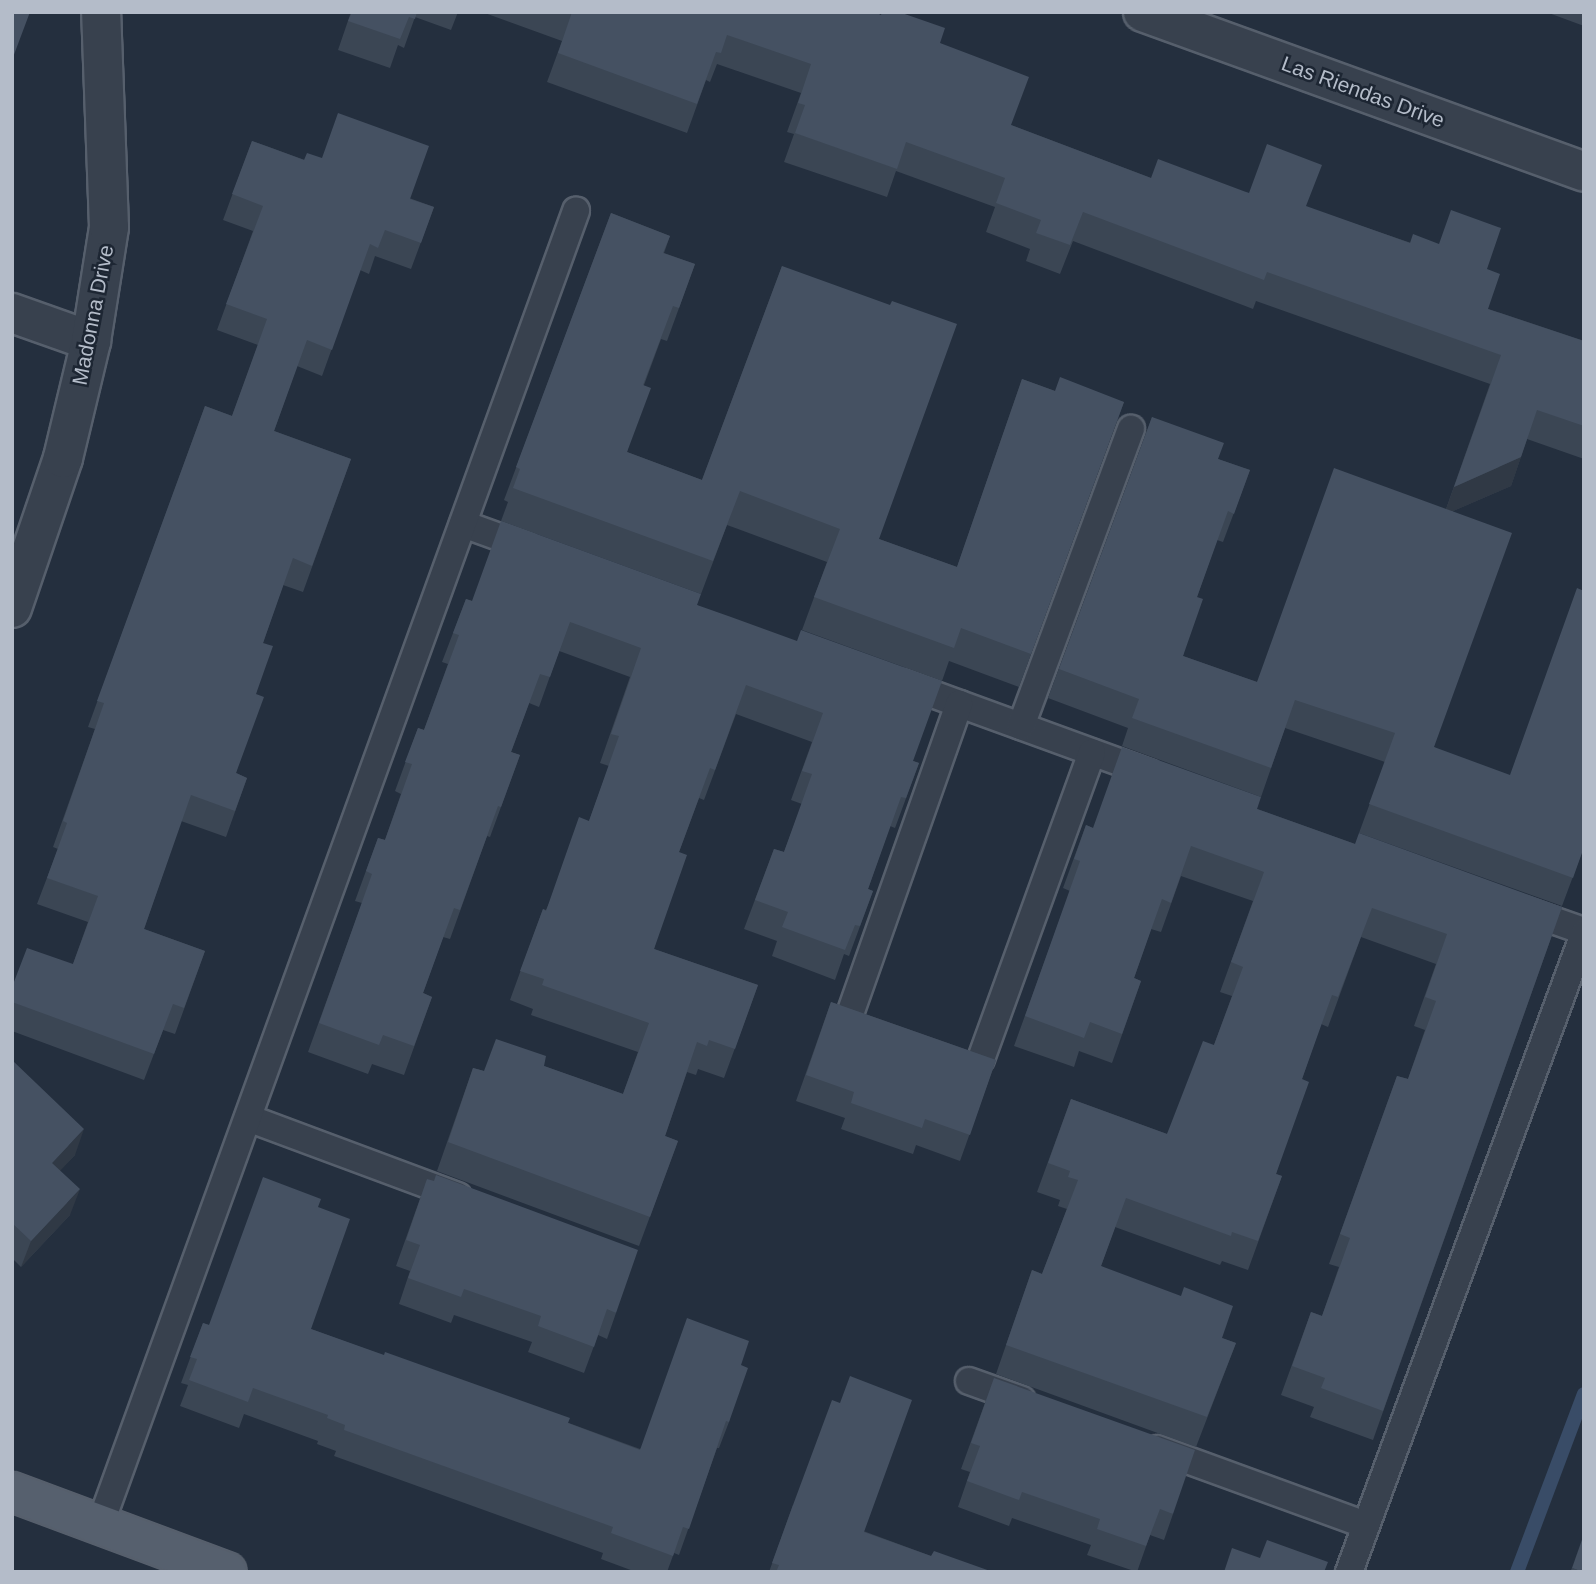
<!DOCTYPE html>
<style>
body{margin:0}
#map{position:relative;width:1596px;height:1584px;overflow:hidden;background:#242f3e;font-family:Arial,sans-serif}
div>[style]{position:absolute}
.stream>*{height:14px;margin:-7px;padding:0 7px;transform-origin:7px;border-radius:7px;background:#394c67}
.roads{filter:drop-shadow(2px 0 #565f6c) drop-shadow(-2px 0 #565f6c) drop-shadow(0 2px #565f6c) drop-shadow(0 -2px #565f6c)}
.service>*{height:26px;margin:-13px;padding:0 13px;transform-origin:13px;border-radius:13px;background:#38414e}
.minor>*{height:38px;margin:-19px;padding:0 19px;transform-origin:19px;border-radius:19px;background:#38414e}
.primary>*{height:38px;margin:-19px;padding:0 19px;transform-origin:19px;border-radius:19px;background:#56606e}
.wall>*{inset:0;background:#3b4654}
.shaded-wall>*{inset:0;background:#303945}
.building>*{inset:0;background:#455162}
span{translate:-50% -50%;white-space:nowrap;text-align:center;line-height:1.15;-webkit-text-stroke:5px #1d2633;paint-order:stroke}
.street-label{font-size:21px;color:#b4bcc9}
.frame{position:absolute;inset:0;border:14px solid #b4bcc9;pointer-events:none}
</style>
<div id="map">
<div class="stream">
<div style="left:1517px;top:1572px;width:190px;rotate:-69.4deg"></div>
</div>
<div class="roads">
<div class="service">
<div style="left:463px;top:524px;width:68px;rotate:19.8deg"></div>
<div style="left:902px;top:683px;width:263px;rotate:20deg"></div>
<div style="left:1021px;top:726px;width:317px;rotate:-69.7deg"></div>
<div style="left:1524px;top:910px;width:64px;rotate:19.3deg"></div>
<div style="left:850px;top:1014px;width:329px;rotate:-70.6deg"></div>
<div style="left:981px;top:1059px;width:326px;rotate:-70.1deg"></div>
<div style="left:248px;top:1118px;width:224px;rotate:20.4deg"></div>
<div style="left:969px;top:1381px;width:56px;rotate:19.7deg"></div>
<div style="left:1157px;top:1449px;width:222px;rotate:20deg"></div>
<div style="left:100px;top:1525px;width:1398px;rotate:-70.09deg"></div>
<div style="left:1349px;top:1572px;width:680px;rotate:-69.78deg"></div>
</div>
<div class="minor">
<div style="left:1143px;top:12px;width:469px;rotate:19.9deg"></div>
<div style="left:12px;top:313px;width:84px;rotate:19.5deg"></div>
<div style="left:12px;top:608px;width:158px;rotate:-71.2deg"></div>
<div style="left:63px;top:458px;width:120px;rotate:-76.5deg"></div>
<div style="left:91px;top:341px;width:115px;rotate:-81deg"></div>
<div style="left:109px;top:227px;width:215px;rotate:-92.1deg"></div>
</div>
<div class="primary">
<div style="left:12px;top:1492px;width:229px;rotate:20.4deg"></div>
</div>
</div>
<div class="wall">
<div style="clip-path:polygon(351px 12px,458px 12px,451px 30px,415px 17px,404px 48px,398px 45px,390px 68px,338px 50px)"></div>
<div style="clip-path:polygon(482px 12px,874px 12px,940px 43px,1011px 125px,1151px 178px,1249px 193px,1306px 207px,1487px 269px,1488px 309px,1584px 341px,1584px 459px,1527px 439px,1511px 486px,1453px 511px,1434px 747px,1584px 847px,1562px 906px,1359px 833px,1385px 762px,1285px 728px,1261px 797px,1122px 746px,1128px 728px,1048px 698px,1152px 417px,1218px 459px,1250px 470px,1223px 542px,1217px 540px,1197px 597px,1183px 656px,1257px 682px,1446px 509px,1490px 384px,1256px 301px,1253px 309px,1073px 241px,1060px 274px,1026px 261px,1030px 249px,986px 232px,995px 207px,896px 171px,887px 197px,784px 162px,794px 134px,787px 132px,801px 93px,717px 64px,710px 82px,706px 80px,687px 133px,547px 82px,562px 41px)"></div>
<div style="clip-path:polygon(1546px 12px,1584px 12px,1584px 26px)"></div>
<div style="clip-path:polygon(252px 141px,434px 207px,411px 269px,375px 256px,369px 274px,360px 270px,322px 376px,297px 366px,274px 431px,351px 459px,303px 592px,283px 585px,263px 643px,256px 694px,236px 773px,247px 778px,226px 837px,181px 821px,144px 929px,205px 951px,175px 1034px,163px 1030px,144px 1080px,12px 1031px,12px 987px,73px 964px,88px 922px,37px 904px,58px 849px,53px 847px,95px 729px,88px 727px,205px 406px,232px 416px,258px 345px,217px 330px,253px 231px,223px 220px)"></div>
<div style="clip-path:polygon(611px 213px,670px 236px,664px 253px,695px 264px,667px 341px,661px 339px,644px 385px,627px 452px,702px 480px,782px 266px,879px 539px,957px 567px,1022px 379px,1055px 391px,1124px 402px,1019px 687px,949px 661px,942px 681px,802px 630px,827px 562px,727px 525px,701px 594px,501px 521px,508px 502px,504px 500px)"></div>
<div style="clip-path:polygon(466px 599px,472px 601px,697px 605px,913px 761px,919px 763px,895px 828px,890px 826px,868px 889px,873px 891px,849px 956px,844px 954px,835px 980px,772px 956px,777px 941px,744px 929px,774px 849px,784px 852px,802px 804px,791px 800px,812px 742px,736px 714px,704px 800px,699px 798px,679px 852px,654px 949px,758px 985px,724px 1078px,698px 1069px,696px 1075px,687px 1072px,665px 1136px,678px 1141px,639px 1246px,437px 1171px,473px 1068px,484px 1071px,544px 1066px,623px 1094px,638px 1052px,531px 1015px,533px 1009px,510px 1000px,543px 909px,546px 910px,589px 821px,609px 766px,600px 763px,630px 677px,559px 651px,539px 707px,529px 703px,511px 752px,520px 755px,490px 837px,487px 836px,450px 939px,443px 937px,423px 993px,432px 997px,404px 1075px,372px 1064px,368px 1074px,308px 1052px,362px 903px,355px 901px,378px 838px,385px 840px,401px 794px,395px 791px,418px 728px,424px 730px,448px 664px,442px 662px)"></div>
<div style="clip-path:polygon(1257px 809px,1355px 844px,1562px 907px,1373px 1440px,1310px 1417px,1314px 1407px,1281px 1395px,1311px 1312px,1322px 1316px,1339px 1267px,1329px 1264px,1397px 1076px,1408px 1079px,1425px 1030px,1414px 1026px,1436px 964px,1361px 937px,1328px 1027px,1321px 1024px,1302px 1079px,1276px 1174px,1282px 1176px,1248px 1270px,1222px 1261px,1220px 1265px,1115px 1227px,1101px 1266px,1222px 1338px,1236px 1343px,1196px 1447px,996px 1374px,1032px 1270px,1042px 1274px,1067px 1209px,1058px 1206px,1060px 1200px,1037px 1192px,1071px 1099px,1167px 1134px,1214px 1045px,1232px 996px,1220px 992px,1253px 901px,1181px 876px,1161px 932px,1151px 929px,1134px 978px,1141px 981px,1112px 1063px,1079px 1051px,1074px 1067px,1014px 1046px,1070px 891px,1063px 888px,1086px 825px,1093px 828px)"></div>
<div style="clip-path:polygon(831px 1002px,996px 1060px,960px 1161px,916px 1145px,913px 1154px,841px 1129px,845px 1118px,796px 1101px)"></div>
<div style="clip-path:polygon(12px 1060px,75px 1155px,60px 1170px,70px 1215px,21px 1267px,12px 1258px)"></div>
<div style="clip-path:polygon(427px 1179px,616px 1313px,607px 1339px,598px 1335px,584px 1373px,528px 1352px,532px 1342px,454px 1315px,451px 1323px,399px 1304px,410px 1271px,396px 1266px)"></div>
<div style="clip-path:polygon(318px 1207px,311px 1329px,640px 1449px,741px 1365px,729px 1422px,719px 1448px,717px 1448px,679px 1555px,674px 1553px,667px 1572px,636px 1572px,601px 1559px,603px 1553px,334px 1456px,336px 1451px,317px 1444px,318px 1441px,244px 1414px,239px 1428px,180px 1406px,188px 1385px,181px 1383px,203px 1323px,209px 1325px)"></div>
<div style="clip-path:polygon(994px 1378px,1173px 1514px,1164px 1540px,1150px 1535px,1137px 1572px,1087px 1555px,1091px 1545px,1012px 1518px,1009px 1526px,958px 1507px,970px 1472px,961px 1469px)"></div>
<div style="clip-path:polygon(793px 1505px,931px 1556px,993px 1572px,769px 1572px)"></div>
<div style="clip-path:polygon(1572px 1568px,1584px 1572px,1570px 1572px)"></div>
</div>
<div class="shaded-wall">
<div style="clip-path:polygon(1521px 457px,1511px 486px,1444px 515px,1454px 487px)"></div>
<div style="clip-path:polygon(84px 1129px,75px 1155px,43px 1189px,52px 1163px)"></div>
<div style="clip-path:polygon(80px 1189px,70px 1215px,21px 1267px,31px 1241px)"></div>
</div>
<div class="building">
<div style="clip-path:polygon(12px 12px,30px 12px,12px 60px)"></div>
<div style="clip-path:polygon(352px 12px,417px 12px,415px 19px,409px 17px,400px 39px,348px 21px)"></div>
<div style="clip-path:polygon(572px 12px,874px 12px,881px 15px,882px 12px,899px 12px,945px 28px,940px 43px,1029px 77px,1011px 125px,1151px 178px,1158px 159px,1249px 193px,1267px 144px,1322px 165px,1306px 206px,1410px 243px,1413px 234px,1439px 244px,1451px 210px,1501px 228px,1487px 269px,1500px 274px,1488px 309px,1584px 341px,1584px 426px,1537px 410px,1521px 457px,1454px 487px,1501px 355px,1267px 272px,1264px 280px,1083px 212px,1070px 245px,1036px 233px,1041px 220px,996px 203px,1005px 178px,906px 142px,897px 169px,795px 133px,805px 105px,798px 103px,811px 64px,727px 35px,721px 53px,716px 52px,697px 104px,558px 53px)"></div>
<div style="clip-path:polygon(338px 113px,429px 146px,410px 199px,434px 207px,421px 243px,385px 230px,378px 248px,370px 244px,332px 350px,307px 340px,274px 431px,351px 459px,312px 566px,293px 558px,263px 643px,273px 646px,256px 694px,264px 697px,236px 773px,247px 778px,235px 811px,191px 795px,144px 929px,205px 951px,184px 1008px,173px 1004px,154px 1054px,12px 1002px,12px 987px,27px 948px,73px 964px,98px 896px,47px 878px,67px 823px,63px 821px,104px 703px,97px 701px,205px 406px,232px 416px,267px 319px,226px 304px,263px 206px,232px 194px,252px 141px,304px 160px,307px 153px,322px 158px)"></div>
<div style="clip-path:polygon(611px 213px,670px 236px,663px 253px,695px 264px,679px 308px,673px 306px,643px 385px,651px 388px,627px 452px,702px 480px,782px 266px,890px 305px,892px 301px,957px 324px,879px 539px,957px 567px,1022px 379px,1055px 391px,1060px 377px,1124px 402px,1031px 654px,961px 628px,954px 648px,814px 597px,840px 529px,740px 491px,713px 561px,513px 488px,520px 469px,516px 467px)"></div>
<div style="clip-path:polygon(1152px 417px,1224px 443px,1218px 459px,1250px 470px,1234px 514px,1228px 511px,1197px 597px,1203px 599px,1183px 656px,1257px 682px,1334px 468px,1512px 533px,1434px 747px,1510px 775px,1577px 588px,1584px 591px,1584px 847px,1573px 878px,1369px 804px,1395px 733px,1295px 700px,1271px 768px,1132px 718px,1139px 699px,1059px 669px)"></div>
<div style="clip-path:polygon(501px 521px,701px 594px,697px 605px,731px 617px,797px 641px,801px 630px,942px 681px,913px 761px,919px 763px,906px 798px,901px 797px,868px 889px,873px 891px,860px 926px,855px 925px,845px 950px,782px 927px,788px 912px,755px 900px,774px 849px,784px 852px,812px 774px,802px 771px,823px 713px,746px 685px,715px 770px,710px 768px,679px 852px,687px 855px,654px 949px,758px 985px,735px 1049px,709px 1040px,707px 1046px,697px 1042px,665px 1136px,678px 1141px,650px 1217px,448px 1142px,473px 1068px,484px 1071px,496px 1039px,546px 1056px,544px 1066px,623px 1094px,649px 1023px,542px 985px,544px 979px,520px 971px,543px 909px,546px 911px,579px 817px,589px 821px,619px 736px,611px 734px,641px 648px,570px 622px,550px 677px,540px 674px,511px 752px,520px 755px,501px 807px,498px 806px,460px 910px,454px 908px,423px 993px,432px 997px,414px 1046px,383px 1035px,379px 1045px,319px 1023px,372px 874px,366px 871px,378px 838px,385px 840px,412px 764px,405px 762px,418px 728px,424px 730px,459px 635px,453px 633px,466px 599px,472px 601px)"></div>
<div style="clip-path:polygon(1122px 747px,1261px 797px,1257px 809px,1355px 844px,1359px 833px,1562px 907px,1383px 1411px,1321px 1388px,1325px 1378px,1292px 1366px,1311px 1312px,1322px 1316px,1350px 1238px,1340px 1234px,1397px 1076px,1408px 1079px,1436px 1001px,1425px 997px,1447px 934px,1372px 908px,1338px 997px,1332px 995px,1302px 1079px,1309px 1082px,1276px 1174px,1282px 1176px,1258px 1241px,1232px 1232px,1231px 1236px,1126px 1198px,1101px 1266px,1181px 1296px,1184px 1287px,1233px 1306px,1222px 1338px,1236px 1343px,1207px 1417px,1006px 1345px,1032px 1270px,1042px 1274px,1078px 1180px,1068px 1177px,1070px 1171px,1048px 1163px,1071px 1099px,1167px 1134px,1203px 1041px,1214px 1045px,1243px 967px,1231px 962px,1264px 872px,1191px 846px,1171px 903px,1162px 899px,1134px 978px,1141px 981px,1122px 1034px,1090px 1022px,1084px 1038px,1025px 1016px,1080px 861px,1074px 859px,1086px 825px,1093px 828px)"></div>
<div style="clip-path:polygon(831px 1002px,996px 1060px,970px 1135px,925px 1119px,922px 1128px,851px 1103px,854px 1092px,806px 1075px)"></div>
<div style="clip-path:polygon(12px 1060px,84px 1129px,52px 1163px,80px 1189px,31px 1241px,12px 1223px)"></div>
<div style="clip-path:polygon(436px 1175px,638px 1250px,616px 1313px,607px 1309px,594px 1347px,538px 1326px,541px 1316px,464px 1289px,461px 1297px,408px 1278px,420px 1245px,406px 1240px,427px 1179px,434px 1181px)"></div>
<div style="clip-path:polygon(263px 1177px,321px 1199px,318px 1207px,350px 1219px,311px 1329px,384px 1355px,385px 1352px,570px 1418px,568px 1423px,640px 1450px,687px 1318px,749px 1341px,741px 1365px,748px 1368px,729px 1422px,726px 1421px,689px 1529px,683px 1527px,673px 1556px,611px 1533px,613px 1527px,344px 1430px,345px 1425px,327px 1418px,328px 1415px,253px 1388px,248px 1402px,189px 1380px,197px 1359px,190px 1357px,203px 1323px,209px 1325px)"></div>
<div style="clip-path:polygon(850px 1376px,912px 1400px,864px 1532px,931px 1556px,934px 1551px,993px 1572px,776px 1572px,779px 1565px,772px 1563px,793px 1505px,832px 1400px,840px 1403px)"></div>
<div style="clip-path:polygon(994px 1378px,1195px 1450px,1173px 1514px,1160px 1509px,1146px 1546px,1097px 1529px,1100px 1519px,1022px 1492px,1019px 1500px,967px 1481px,980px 1446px,971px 1443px)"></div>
<div style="clip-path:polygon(1584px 1534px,1584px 1572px,1583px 1572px,1572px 1568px)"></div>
<div style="clip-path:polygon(1267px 1540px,1328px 1562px,1324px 1572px,1224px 1572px,1232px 1548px,1260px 1558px)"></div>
</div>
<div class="street-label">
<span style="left:1363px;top:92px;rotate:20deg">Las Riendas Drive</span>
<span style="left:93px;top:315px;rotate:-79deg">Madonna Drive</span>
</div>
<div class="frame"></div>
</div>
